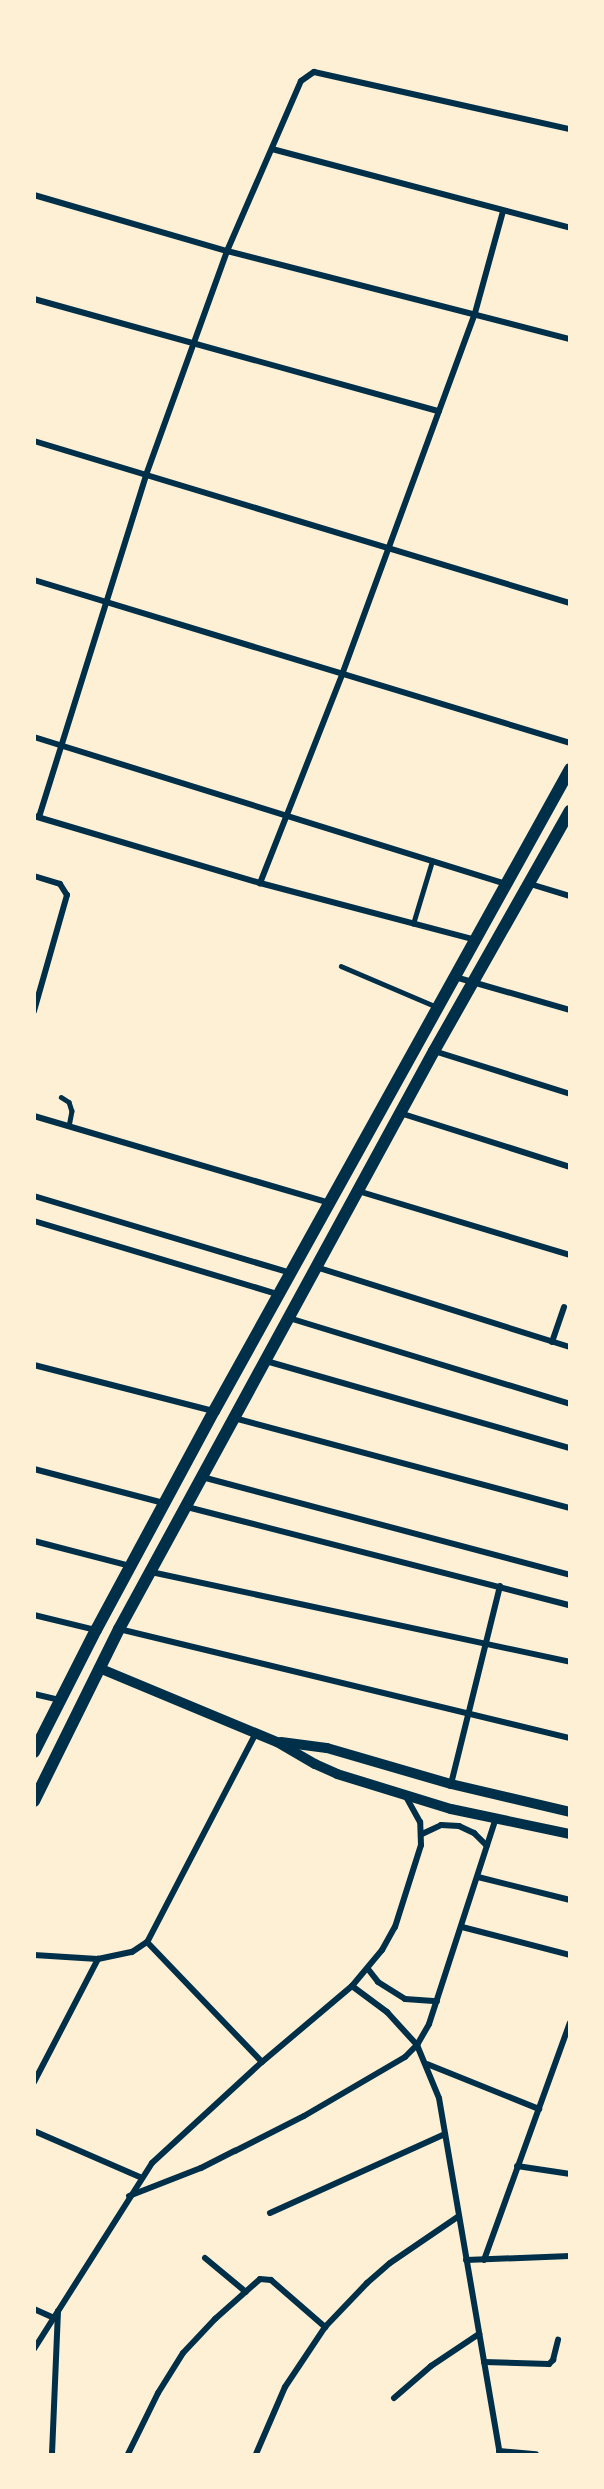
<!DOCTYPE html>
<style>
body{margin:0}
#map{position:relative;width:604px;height:2489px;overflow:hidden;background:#fdf0d5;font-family:Lora,serif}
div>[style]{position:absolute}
.service>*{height:4.5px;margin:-2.25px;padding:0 2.25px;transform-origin:2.25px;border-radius:2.25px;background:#003049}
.minor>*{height:6px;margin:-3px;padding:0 3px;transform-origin:3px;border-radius:3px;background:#003049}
.tertiary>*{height:10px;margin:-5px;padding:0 5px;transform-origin:5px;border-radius:5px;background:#003049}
.secondary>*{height:12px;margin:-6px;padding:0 6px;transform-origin:6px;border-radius:6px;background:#003049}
span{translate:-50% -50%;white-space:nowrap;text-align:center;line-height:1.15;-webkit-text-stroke:6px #fdf0d5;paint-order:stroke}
.frame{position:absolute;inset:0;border:36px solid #fdf0d5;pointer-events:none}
</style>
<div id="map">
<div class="service">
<div style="left:413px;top:924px;width:66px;rotate:-73.2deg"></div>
<div style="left:341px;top:966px;width:104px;rotate:23.1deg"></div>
<div style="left:61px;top:1097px;width:9px;rotate:32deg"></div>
<div style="left:69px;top:1102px;width:9px;rotate:72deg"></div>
<div style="left:72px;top:1111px;width:15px;rotate:101deg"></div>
</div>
<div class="minor">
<div style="left:272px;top:149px;width:308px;rotate:14.8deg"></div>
<div style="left:34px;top:195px;width:201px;rotate:16.2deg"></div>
<div style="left:227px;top:251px;width:354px;rotate:14.4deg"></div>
<div style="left:34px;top:299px;width:420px;rotate:15.5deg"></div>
<div style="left:439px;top:411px;width:281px;rotate:110.2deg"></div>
<div style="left:342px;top:675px;width:224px;rotate:111.5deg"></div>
<div style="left:439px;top:411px;width:104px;rotate:-69.8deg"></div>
<div style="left:475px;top:313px;width:106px;rotate:-74.6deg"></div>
<div style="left:34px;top:441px;width:560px;rotate:16.82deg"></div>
<div style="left:34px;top:580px;width:560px;rotate:16.91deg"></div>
<div style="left:34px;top:737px;width:494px;rotate:17.3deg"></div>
<div style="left:34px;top:816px;width:236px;rotate:16.5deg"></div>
<div style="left:260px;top:883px;width:222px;rotate:14.8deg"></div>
<div style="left:39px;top:817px;width:358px;rotate:-72.6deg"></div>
<div style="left:146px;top:475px;width:238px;rotate:-70.1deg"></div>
<div style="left:227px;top:251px;width:185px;rotate:-66.5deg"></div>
<div style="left:301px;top:81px;width:16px;rotate:-35deg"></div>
<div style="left:314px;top:72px;width:262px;rotate:12.6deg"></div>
<div style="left:34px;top:876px;width:27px;rotate:17deg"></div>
<div style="left:60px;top:884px;width:13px;rotate:58deg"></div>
<div style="left:67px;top:895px;width:121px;rotate:105.9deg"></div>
<div style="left:527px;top:883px;width:45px;rotate:16.8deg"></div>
<div style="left:455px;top:977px;width:120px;rotate:16deg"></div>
<div style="left:434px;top:1051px;width:143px;rotate:17.5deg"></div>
<div style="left:400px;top:1113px;width:178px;rotate:17.6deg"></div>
<div style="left:34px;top:1116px;width:308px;rotate:16.4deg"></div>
<div style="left:358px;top:1191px;width:221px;rotate:16.8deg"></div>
<div style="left:34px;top:1196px;width:267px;rotate:16.7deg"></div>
<div style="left:34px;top:1221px;width:255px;rotate:16.7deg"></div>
<div style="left:316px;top:1267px;width:266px;rotate:17.5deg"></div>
<div style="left:289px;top:1318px;width:294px;rotate:17deg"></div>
<div style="left:552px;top:1342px;width:37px;rotate:-71deg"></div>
<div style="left:266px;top:1361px;width:316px;rotate:16deg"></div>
<div style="left:34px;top:1365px;width:185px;rotate:14.4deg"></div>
<div style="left:234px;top:1418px;width:348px;rotate:15deg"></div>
<div style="left:34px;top:1469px;width:134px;rotate:14.7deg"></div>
<div style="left:202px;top:1477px;width:381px;rotate:14.9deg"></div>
<div style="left:187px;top:1507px;width:395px;rotate:14.4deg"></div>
<div style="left:34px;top:1541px;width:100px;rotate:14.5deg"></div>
<div style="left:151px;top:1572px;width:429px;rotate:12.1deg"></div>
<div style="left:34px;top:1615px;width:64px;rotate:13.6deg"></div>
<div style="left:119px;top:1629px;width:464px;rotate:13.6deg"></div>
<div style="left:34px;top:1694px;width:27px;rotate:13deg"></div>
<div style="left:256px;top:1733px;width:236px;rotate:117.5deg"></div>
<div style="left:147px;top:1942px;width:166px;rotate:46.2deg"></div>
<div style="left:451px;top:1784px;width:204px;rotate:-76.1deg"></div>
<div style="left:422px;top:1834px;width:21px;rotate:-25deg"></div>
<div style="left:441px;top:1825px;width:18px;rotate:3deg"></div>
<div style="left:459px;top:1826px;width:17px;rotate:25deg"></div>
<div style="left:474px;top:1833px;width:18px;rotate:45deg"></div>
<div style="left:478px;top:1877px;width:95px;rotate:14deg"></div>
<div style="left:462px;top:1927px;width:112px;rotate:14.5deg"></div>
<div style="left:34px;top:1955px;width:64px;rotate:3.6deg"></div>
<div style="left:98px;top:1959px;width:35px;rotate:-12deg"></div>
<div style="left:132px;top:1952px;width:18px;rotate:-34deg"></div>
<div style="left:368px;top:1969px;width:16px;rotate:52deg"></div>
<div style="left:378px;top:1982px;width:32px;rotate:32deg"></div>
<div style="left:405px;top:1999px;width:32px;rotate:4deg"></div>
<div style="left:352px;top:1986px;width:44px;rotate:36.6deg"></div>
<div style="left:387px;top:2012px;width:45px;rotate:47.7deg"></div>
<div style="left:417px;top:2045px;width:57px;rotate:67.5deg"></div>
<div style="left:439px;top:2098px;width:361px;rotate:80.3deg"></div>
<div style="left:427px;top:2064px;width:121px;rotate:21.9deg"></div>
<div style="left:34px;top:2082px;width:139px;rotate:-62.5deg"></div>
<div style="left:34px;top:2131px;width:116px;rotate:23.5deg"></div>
<div style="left:517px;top:2166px;width:54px;rotate:8.6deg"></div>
<div style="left:129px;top:2196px;width:77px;rotate:-21.3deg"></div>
<div style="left:201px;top:2168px;width:38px;rotate:-27deg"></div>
<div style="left:235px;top:2151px;width:77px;rotate:-26.9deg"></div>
<div style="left:304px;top:2116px;width:117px;rotate:-30.3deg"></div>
<div style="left:405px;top:2057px;width:17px;rotate:-45deg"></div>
<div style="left:417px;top:2045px;width:24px;rotate:-60deg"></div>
<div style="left:429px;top:2024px;width:217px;rotate:-72deg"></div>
<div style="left:270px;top:2213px;width:192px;rotate:-24.3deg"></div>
<div style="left:205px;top:2258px;width:53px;rotate:39.7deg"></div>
<div style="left:466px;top:2260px;width:104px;rotate:-2.2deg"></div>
<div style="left:484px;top:2260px;width:252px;rotate:-70.1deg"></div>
<div style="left:34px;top:2309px;width:22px;rotate:24deg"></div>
<div style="left:34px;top:2349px;width:220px;rotate:-57.6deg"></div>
<div style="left:152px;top:2163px;width:149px;rotate:-42.6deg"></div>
<div style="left:262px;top:2062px;width:118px;rotate:-40.2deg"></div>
<div style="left:352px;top:1986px;width:47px;rotate:-50.2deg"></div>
<div style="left:382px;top:1950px;width:26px;rotate:-61deg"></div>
<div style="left:395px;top:1927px;width:86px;rotate:-72.4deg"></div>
<div style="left:421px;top:1845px;width:23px;rotate:-92deg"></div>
<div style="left:420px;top:1822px;width:29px;rotate:-119deg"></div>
<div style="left:484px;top:2362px;width:65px;rotate:1.8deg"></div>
<div style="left:549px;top:2364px;width:6px;rotate:-45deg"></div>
<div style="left:553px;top:2360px;width:21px;rotate:-76deg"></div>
<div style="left:394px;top:2398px;width:49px;rotate:-40.9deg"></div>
<div style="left:431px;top:2366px;width:58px;rotate:-33.7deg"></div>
<div style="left:499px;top:2451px;width:37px;rotate:5deg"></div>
<div style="left:52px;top:2454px;width:143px;rotate:-87.6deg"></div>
<div style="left:128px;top:2454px;width:68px;rotate:-63.8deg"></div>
<div style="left:158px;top:2393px;width:47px;rotate:-58deg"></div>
<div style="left:183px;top:2353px;width:47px;rotate:-46.7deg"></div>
<div style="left:215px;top:2319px;width:60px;rotate:-41.6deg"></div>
<div style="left:260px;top:2279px;width:11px;rotate:5deg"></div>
<div style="left:271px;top:2280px;width:72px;rotate:41deg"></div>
<div style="left:256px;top:2454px;width:73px;rotate:-66.6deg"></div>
<div style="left:285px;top:2387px;width:72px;rotate:-56.3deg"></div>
<div style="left:325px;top:2327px;width:61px;rotate:-46.3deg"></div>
<div style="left:367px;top:2283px;width:30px;rotate:-41deg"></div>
<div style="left:390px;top:2263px;width:83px;rotate:-34.3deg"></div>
</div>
<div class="tertiary">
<div style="left:99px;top:1668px;width:193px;rotate:22.6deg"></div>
<div style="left:277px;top:1742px;width:44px;rotate:30.1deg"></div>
<div style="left:315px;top:1764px;width:24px;rotate:24deg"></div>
<div style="left:337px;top:1774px;width:119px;rotate:17.1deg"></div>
<div style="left:451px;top:1809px;width:122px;rotate:11.9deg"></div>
<div style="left:281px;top:1742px;width:46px;rotate:7.4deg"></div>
<div style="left:327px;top:1748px;width:129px;rotate:16.2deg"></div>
<div style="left:451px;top:1784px;width:122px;rotate:13.2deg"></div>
</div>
<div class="secondary">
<div style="left:34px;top:1752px;width:137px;rotate:-63.1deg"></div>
<div style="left:96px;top:1630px;width:249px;rotate:-61.7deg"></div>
<div style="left:214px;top:1411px;width:734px;rotate:-60.99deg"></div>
<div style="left:34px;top:1801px;width:192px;rotate:-63.7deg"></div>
<div style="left:119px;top:1629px;width:658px;rotate:-61.41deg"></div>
<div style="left:434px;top:1051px;width:276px;rotate:-60.5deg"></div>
</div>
<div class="frame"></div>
</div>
